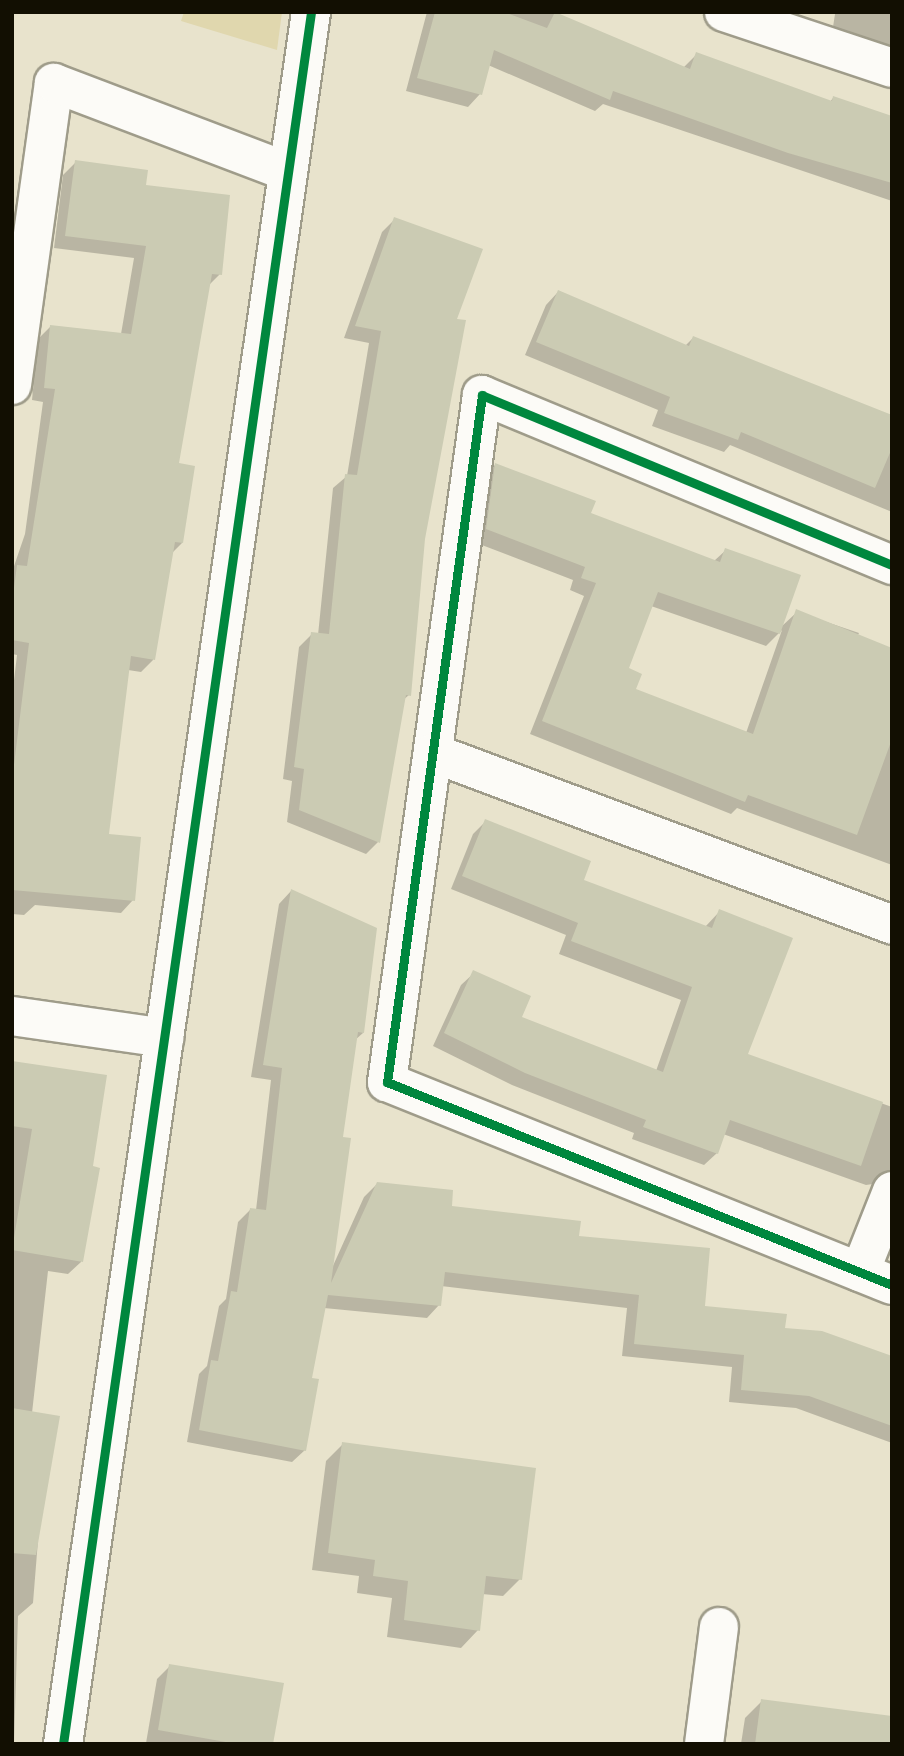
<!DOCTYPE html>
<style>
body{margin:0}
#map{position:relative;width:904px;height:1756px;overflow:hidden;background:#e8e3cc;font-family:"Alegreya Sans",sans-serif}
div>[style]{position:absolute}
.green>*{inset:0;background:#e0d7ae}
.shadow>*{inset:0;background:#0003}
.building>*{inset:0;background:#cbcbb3}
.roads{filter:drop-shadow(2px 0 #9f9c8a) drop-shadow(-2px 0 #9f9c8a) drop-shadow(0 2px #9f9c8a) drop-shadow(0 -2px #9f9c8a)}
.minor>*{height:38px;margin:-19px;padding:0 19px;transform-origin:19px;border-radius:19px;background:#fcfbf7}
.cycleway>*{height:9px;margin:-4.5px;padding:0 4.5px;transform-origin:4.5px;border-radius:4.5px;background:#00873e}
span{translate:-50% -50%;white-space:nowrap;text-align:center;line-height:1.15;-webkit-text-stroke:6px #fff;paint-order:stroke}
.frame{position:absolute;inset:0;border:14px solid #120f02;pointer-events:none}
</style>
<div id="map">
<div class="green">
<div style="clip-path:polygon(184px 12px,282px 12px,277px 50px,181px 21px)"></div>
</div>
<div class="shadow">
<div style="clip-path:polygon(427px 12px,550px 12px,683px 68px,697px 54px,830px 102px,833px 98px,892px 118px,892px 201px,603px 104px,595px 111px,488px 65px,480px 94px,468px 107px,406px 91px)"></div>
<div style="clip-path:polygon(820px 12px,892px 12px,892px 49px,831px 40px,835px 14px)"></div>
<div style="clip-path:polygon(76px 162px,144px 186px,220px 274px,208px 286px,177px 465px,182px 543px,172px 553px,153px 660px,141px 672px,128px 670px,107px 836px,133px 900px,121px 913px,35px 905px,24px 915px,12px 914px,12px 697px,17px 655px,12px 654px,12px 572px,25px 534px,43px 402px,32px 400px,38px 339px,51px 326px,121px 334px,134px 258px,54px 248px,63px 175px)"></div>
<div style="clip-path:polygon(395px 219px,455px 320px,423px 538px,409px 695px,403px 700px,378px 842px,366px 854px,287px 822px,292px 781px,283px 779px,299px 647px,312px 634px,318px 635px,333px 488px,347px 476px,369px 343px,344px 338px,382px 232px)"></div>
<div style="clip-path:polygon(558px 292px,685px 346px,693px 338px,892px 450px,892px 512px,730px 445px,724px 452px,652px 426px,658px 410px,525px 355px,546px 305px)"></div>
<div style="clip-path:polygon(evenodd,495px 465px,589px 514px,714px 561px,726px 550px,781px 627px,797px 612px,859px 633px,857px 637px,892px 651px,892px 865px,737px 808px,731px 814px,530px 734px,584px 596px,570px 590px,573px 580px,474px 542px,483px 477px,495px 465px,651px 606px,766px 646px,782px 630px,746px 733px,634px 690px,627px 669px,651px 606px)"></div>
<div style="clip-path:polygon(486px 821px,581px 881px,705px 927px,720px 911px,745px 1055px,892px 1107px,892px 1187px,886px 1182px,866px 1185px,723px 1134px,717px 1153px,704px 1165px,632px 1139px,634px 1133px,512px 1085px,433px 1046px,461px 985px,474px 973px,520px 1018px,656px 1071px,681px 1000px,559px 954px,566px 935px,451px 889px,473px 834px)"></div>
<div style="clip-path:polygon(291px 891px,363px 1033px,355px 1040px,341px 1139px,332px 1268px,364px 1197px,377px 1184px,450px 1207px,578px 1237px,703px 1308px,892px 1358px,892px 1443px,796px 1408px,729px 1402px,732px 1367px,622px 1356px,627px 1308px,441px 1286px,439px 1305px,427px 1318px,324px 1308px,310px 1379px,305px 1450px,292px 1462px,187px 1442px,199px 1374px,207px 1366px,219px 1306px,226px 1299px,238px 1222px,250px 1210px,256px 1210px,271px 1080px,251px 1077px,279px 904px)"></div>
<div style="clip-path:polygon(12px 1062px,91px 1168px,81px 1262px,68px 1274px,48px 1271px,32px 1413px,39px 1528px,33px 1603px,18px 1616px,14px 1744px)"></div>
<div style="clip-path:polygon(343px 1444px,520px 1579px,503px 1596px,482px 1594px,478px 1630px,461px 1648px,387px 1637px,392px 1598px,357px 1593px,359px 1576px,312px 1570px,326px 1461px)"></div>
<div style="clip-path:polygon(170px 1666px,272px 1744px,146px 1743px,157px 1679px)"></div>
<div style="clip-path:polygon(762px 1701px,842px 1744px,741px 1744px,745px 1718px)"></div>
</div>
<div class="building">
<div style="clip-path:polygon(435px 12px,504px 12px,547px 28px,555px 12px,690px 69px,696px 52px,832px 101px,833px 96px,892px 116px,892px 183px,788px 153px,613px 91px,610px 100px,494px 50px,482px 95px,417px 78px)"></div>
<div style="clip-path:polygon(75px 160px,148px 170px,146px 185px,230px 195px,222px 275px,212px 274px,179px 463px,195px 466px,183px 543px,175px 542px,155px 660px,131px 656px,109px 834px,141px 837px,135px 901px,12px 890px,12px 781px,29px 643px,12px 640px,12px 603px,17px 565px,27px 566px,55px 389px,44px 388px,50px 325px,131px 334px,146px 246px,65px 236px)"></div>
<div style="clip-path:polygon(394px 217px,483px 249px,457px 319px,466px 320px,425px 539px,411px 696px,406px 695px,380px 843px,299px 810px,304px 769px,294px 767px,311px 632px,329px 634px,345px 474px,357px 475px,381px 331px,355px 326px)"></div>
<div style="clip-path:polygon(558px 290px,689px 346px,693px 336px,892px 415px,892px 448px,875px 488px,741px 432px,738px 440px,664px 413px,670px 397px,536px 342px)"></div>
<div style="clip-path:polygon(495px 463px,596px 501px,591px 513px,720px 562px,725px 548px,801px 575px,780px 634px,658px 592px,629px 668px,642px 674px,636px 689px,753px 734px,796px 609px,892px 648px,892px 739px,857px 835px,748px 795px,745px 802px,542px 721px,596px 583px,581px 578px,585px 567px,486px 529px)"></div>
<div style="clip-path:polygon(485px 819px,591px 861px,584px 880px,712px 928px,719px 909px,793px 938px,748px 1054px,883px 1102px,861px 1166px,730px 1120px,718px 1154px,643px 1127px,646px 1120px,525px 1073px,444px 1033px,473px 970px,531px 996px,522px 1017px,663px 1072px,692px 987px,571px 941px,578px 923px,462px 876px)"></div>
<div style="clip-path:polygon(291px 889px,377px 928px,364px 1033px,358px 1032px,343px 1137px,351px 1138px,331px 1283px,377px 1182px,453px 1190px,452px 1206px,581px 1221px,579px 1236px,710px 1248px,705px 1306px,787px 1314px,785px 1328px,822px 1331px,892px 1356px,892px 1426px,809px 1396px,741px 1390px,744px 1355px,634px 1344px,639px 1295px,445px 1272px,441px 1306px,328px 1295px,312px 1378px,319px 1379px,306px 1451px,199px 1430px,211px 1360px,218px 1361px,231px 1291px,237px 1292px,250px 1208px,266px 1210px,282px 1068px,263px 1065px)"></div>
<div style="clip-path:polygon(12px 1061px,107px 1075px,93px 1166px,100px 1168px,83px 1262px,12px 1250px,32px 1129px,12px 1126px)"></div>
<div style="clip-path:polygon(12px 1408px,60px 1416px,36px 1555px,12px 1553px)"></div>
<div style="clip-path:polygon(342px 1442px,536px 1468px,522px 1580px,486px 1576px,480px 1631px,404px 1620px,408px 1581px,373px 1576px,375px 1560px,328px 1553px)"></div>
<div style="clip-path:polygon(169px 1664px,284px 1683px,273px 1744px,237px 1744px,158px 1730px)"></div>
<div style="clip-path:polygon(761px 1699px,892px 1716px,890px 1744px,755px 1744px)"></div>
</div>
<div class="roads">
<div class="minor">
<div style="left:724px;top:12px;width:177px;rotate:18.4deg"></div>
<div style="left:12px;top:385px;width:305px;rotate:-82.1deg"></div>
<div style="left:54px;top:83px;width:250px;rotate:20.8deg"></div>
<div style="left:892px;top:565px;width:444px;rotate:-157.5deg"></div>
<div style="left:482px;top:395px;width:694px;rotate:97.87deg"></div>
<div style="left:387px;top:1082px;width:544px;rotate:21.9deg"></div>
<div style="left:433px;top:753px;width:490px;rotate:20.5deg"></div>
<div style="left:12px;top:1016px;width:154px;rotate:8.2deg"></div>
<div style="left:860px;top:1272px;width:87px;rotate:-68.4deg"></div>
<div style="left:63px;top:1744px;width:1750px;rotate:-81.85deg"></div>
<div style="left:704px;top:1744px;width:118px;rotate:-82.7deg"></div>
</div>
</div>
<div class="cycleway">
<div style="left:892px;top:565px;width:444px;rotate:-157.5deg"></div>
<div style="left:482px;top:395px;width:694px;rotate:97.87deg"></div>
<div style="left:387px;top:1082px;width:544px;rotate:21.9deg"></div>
<div style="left:63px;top:1744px;width:1750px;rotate:-81.85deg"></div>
</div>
<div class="frame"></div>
</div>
